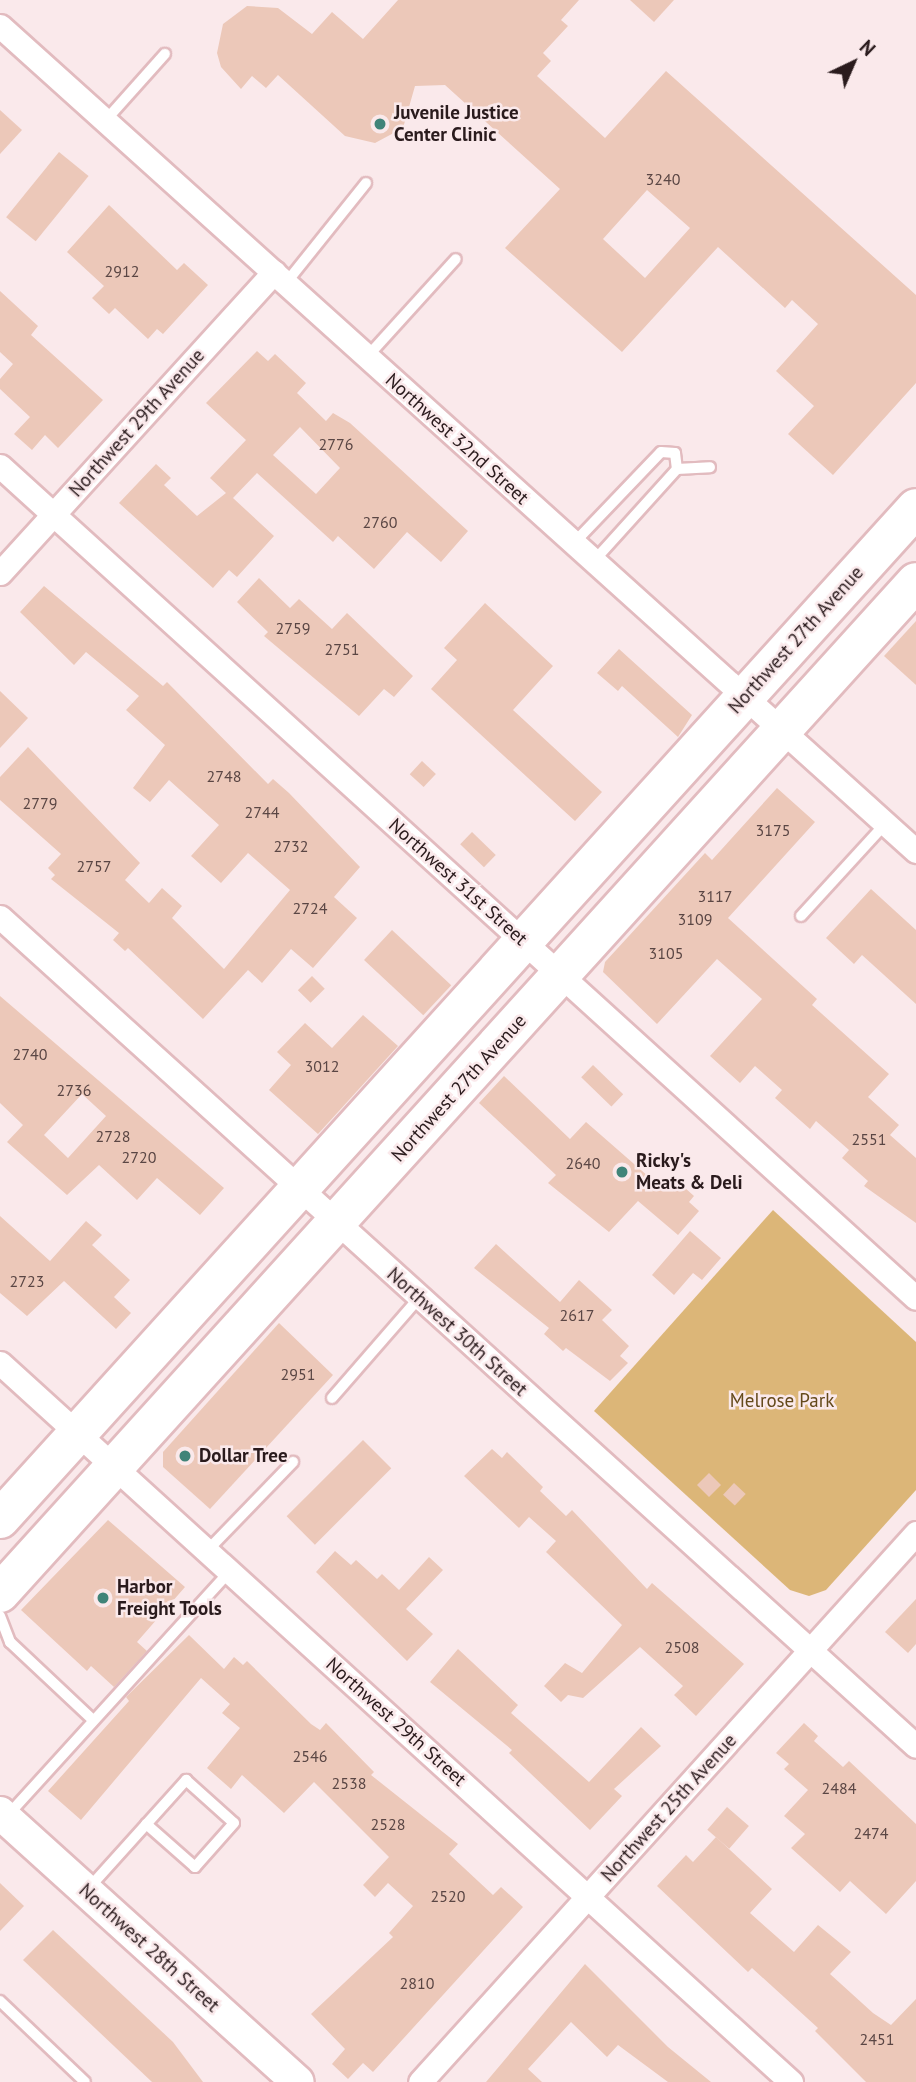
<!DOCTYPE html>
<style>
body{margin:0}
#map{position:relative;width:916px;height:2082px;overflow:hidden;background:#fae9eb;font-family:"PT Sans",sans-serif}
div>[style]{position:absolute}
.green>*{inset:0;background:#dcb678}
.building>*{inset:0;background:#ecc8b9;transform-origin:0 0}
.roads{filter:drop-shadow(2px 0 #e2bbbf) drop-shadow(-2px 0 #e2bbbf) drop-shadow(0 2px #e2bbbf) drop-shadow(0 -2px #e2bbbf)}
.lane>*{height:10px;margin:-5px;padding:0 5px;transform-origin:5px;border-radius:5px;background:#fff}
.street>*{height:23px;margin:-11.5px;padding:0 11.5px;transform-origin:11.5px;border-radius:11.5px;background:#fff}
.secondary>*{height:32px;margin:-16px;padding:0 16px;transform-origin:16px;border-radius:16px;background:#fff}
.highway>*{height:38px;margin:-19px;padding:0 19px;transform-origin:19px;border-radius:19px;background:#fff}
.dots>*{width:19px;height:19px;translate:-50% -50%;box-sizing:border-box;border:4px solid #fae9eb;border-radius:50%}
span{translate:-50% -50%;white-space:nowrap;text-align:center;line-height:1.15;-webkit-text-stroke:5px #fae9eb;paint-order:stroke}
.number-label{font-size:16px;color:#5a4644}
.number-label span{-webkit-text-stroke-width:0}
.poi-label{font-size:19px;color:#2a1b1d;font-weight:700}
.left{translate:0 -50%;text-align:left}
.street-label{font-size:19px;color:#2a1b1d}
.park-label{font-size:19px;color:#64491a}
.north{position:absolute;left:818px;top:28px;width:70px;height:70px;-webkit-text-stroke:5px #fae9eb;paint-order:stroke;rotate:44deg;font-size:19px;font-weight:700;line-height:28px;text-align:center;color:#2a1b1d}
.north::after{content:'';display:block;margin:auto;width:24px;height:32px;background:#2a1b1d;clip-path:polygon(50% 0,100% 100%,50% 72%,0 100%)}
</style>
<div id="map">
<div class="green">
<div style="clip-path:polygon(773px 1210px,916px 1342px,916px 1490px,826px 1590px,809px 1596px,790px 1590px,594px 1411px)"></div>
</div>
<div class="building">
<div style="clip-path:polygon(evenodd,398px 0,579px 0,561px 20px,568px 26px,543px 53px,551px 61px,537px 76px,605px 138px,666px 71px,916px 295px,916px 383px,833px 475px,788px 434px,814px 406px,776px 371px,818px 324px,792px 300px,785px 308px,718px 247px,622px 352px,505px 248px,560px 189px,445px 85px,415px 86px,403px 128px,375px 143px,345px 136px,278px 75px,266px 88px,252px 76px,241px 89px,221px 67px,217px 53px,223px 24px,247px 6px,278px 8px,312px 34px,332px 12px,363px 39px,398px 0,647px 190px,690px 228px,645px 278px,603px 239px,647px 190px)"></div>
<div style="clip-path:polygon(630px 0,674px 0,654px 22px)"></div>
<div style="clip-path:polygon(0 110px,22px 130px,0 154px)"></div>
<div style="left:59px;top:152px;width:38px;height:84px;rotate:39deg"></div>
<div style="clip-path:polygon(109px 205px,177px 270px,184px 263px,208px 285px,163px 334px,157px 329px,148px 339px,115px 308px,109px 314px,92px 298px,104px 286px,67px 252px)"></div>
<div style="clip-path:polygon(0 291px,38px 326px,31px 335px,103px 400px,58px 448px,45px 435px,32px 450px,14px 434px,30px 417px,0 389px,0 379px,13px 364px,0 352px)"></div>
<div style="clip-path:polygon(evenodd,257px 351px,268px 361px,275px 354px,306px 383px,297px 393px,326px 421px,333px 413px,350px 423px,468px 531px,441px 562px,407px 532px,374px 569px,338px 536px,333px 542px,257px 473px,233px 498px,274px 536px,237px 577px,229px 570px,213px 588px,119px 503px,156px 464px,171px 478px,164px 485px,197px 516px,226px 493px,210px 478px,246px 440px,206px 403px,257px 351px,300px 427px,340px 468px,316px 494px,273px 455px,300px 427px)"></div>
<div style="clip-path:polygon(259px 578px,290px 608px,299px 599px,332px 629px,347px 613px,413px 676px,394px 697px,384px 689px,359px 716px,264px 636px,268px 632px,237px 602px)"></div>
<div style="clip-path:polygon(44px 586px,163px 686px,167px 682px,268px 784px,273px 779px,289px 793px,360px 867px,334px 897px,357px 918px,313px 968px,291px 949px,262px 983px,248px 970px,203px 1019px,128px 948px,125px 951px,113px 940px,119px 933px,51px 879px,55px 875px,48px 868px,61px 854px,0 800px,0 777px,28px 747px,140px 863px,125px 880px,149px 903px,162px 888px,182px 906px,172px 918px,224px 969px,290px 890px,248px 853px,221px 883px,191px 856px,219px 825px,169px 780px,150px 802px,133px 788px,165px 745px,126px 710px,139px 696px,86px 652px,74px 665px,20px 612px)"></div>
<div style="clip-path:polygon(485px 603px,553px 666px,513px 710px,602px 792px,575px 821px,431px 689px,457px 660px,444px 648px)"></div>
<div style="clip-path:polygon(916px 621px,916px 685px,884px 656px)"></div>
<div style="clip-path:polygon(619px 649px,692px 715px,678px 737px,622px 686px,618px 691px,597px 673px)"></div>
<div style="clip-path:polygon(0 691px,28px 718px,0 748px)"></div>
<div style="left:422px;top:761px;width:19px;height:18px;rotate:43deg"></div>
<div style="clip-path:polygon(777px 788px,815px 822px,728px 918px,817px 999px,812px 1005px,889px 1074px,868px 1097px,899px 1125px,890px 1135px,916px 1158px,916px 1223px,864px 1186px,868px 1181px,842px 1158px,849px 1150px,816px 1121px,810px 1129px,775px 1098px,782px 1090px,755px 1066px,740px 1083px,710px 1056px,762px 999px,717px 959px,657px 1024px,603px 972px,605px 962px,705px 853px,712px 860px)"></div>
<div style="left:472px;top:832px;width:33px;height:17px;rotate:44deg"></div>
<div style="clip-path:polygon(871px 889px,916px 930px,916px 1004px,862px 955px,854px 964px,826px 938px)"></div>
<div style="left:392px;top:930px;width:81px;height:41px;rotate:43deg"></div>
<div style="left:312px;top:976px;width:18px;height:20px;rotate:45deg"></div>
<div style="clip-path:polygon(evenodd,0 996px,224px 1188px,200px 1215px,157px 1178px,137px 1200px,99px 1165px,67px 1195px,7px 1142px,23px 1125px,0 1103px,0 996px,82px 1094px,106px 1116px,68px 1158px,44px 1135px,82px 1094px)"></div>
<div style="clip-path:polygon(363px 1015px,398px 1046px,318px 1134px,269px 1090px,291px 1065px,277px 1052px,305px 1023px,332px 1048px)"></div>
<div style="left:593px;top:1065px;width:42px;height:17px;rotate:44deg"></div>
<div style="clip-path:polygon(504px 1076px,570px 1139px,586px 1122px,665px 1191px,675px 1179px,694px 1196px,689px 1202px,699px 1211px,678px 1235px,638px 1201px,609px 1232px,548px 1183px,556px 1175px,479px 1103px)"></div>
<div style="clip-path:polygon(0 1216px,50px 1261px,86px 1221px,102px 1235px,92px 1245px,130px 1280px,114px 1297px,131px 1313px,116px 1329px,64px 1281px,27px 1316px,0 1293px)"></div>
<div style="clip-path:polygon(690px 1231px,721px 1258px,702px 1280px,693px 1273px,674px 1295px,652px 1275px)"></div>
<div style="clip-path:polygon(496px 1244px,560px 1302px,579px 1280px,612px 1310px,602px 1320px,629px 1346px,620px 1356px,628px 1363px,610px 1381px,566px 1348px,563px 1351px,544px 1334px,549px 1328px,474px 1268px)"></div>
<div style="clip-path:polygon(279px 1323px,333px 1375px,210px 1509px,163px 1467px,163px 1452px)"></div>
<div style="left:363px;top:1440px;width:40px;height:108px;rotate:45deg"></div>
<div style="clip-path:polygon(492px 1449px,502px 1458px,507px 1452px,543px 1487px,540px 1491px,566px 1516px,572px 1510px,647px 1589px,652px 1583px,744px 1664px,696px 1716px,674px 1695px,683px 1686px,640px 1647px,583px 1698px,568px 1695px,561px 1702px,544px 1686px,565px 1663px,582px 1673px,622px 1625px,546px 1552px,556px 1541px,529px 1517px,519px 1528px,464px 1476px)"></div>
<div style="left:709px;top:1473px;width:17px;height:17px;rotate:45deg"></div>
<div style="left:734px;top:1483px;width:16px;height:16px;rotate:43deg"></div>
<div style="clip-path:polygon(108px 1520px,185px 1587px,137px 1642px,147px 1651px,114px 1687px,91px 1666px,87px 1671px,21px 1610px)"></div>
<div style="clip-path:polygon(335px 1551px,351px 1565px,356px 1560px,377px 1579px,382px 1574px,399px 1590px,429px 1557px,443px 1570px,406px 1609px,433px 1634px,407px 1661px,316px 1572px)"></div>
<div style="clip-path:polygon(916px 1599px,916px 1644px,908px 1653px,885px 1632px)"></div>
<div style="clip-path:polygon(189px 1635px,224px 1669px,234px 1657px,243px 1665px,247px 1661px,311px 1724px,320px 1730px,326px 1723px,374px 1772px,371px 1775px,458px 1844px,449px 1854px,493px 1895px,501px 1887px,523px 1907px,373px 2072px,363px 2063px,348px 2079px,332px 2064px,345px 2049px,311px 2014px,393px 1937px,389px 1933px,413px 1906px,388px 1883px,375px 1897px,363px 1885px,389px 1857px,314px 1782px,284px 1813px,242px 1775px,231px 1789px,207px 1768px,240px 1728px,222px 1713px,230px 1704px,201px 1678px,81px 1820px,48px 1791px,129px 1701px,126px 1697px)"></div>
<div style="clip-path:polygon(458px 1649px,518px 1705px,511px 1713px,589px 1782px,641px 1727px,661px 1746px,614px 1789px,622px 1796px,590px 1830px,509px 1753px,512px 1750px,430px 1682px)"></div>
<div style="clip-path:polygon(804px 1723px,818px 1736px,814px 1741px,843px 1767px,849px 1761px,916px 1824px,916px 1881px,886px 1914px,850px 1881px,840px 1892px,791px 1848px,805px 1834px,784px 1816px,808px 1790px,784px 1769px,789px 1764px,776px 1753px)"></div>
<div style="left:727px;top:1807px;width:29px;height:30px;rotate:41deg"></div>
<div style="clip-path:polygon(716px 1837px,772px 1889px,750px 1913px,794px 1952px,818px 1925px,851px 1952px,830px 1974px,873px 2013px,891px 2025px,916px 1999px,916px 2082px,866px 2082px,815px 2031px,818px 2028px,752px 1968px,748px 1972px,657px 1886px,686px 1855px,693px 1862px)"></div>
<div style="clip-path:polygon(0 1883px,24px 1906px,0 1931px)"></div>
<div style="clip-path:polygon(53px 1930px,173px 2042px,203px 2082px,152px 2082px,23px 1960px)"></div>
<div style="clip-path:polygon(585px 1964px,668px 2047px,711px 2082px,668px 2082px,618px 2045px,607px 2057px,571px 2022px,528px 2069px,542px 2082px,486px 2082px)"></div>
</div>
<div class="roads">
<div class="lane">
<div style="left:105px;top:121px;width:90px;rotate:-48.2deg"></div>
<div style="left:286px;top:283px;width:128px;rotate:-51.3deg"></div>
<div style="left:367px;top:357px;width:132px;rotate:-47.8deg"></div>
<div style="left:677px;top:469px;width:33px;rotate:-3deg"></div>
<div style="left:573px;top:544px;width:127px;rotate:-46.3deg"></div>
<div style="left:661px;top:452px;width:14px;rotate:4deg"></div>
<div style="left:675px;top:453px;width:16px;rotate:83deg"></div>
<div style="left:677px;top:469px;width:125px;rotate:132.1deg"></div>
<div style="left:801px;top:916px;width:126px;rotate:-47.6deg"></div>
<div style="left:332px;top:1398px;width:133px;rotate:-49deg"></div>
<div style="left:207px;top:1551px;width:124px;rotate:-46deg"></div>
<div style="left:0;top:1616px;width:28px;rotate:69deg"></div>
<div style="left:10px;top:1642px;width:114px;rotate:43.2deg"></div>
<div style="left:8px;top:1815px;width:330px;rotate:-47.7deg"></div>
<div style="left:88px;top:1889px;width:147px;rotate:-48deg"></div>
<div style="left:186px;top:1780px;width:64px;rotate:41.9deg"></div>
<div style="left:234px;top:1823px;width:59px;rotate:131.6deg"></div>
<div style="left:195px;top:1867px;width:65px;rotate:-138.7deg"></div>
<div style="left:0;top:2001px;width:117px;rotate:43.6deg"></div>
</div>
<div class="street">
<div style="left:0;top:26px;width:1233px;rotate:42.01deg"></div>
<div style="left:0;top:466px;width:1237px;rotate:42.25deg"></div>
<div style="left:0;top:573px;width:407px;rotate:-47.7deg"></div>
<div style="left:0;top:917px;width:1235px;rotate:42.15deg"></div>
<div style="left:0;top:1363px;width:1069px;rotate:42.27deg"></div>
<div style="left:420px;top:2082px;width:740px;rotate:-47.9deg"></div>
</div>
<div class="secondary">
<div style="left:0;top:1813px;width:401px;rotate:42.1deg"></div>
</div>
<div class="highway">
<div style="left:0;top:1519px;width:1364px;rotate:-47.82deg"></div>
<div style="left:0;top:1593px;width:1364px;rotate:-47.82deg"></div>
</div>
</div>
<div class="dots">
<div style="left:380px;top:124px;background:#408479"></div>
<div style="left:622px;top:1172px;background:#408479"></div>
<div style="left:185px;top:1456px;background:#408479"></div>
<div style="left:103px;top:1598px;background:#408479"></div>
</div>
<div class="number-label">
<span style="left:663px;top:179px">3240</span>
<span style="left:122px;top:271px">2912</span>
<span style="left:336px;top:444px">2776</span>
<span style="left:380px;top:522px">2760</span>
<span style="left:293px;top:628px">2759</span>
<span style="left:342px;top:649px">2751</span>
<span style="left:224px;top:776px">2748</span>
<span style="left:40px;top:803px">2779</span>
<span style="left:262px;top:812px">2744</span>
<span style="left:773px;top:830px">3175</span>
<span style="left:291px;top:846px">2732</span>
<span style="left:94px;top:866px">2757</span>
<span style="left:715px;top:896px">3117</span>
<span style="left:310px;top:908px">2724</span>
<span style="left:695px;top:919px">3109</span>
<span style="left:666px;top:953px">3105</span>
<span style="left:30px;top:1054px">2740</span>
<span style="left:322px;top:1066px">3012</span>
<span style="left:74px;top:1090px">2736</span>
<span style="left:113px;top:1136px">2728</span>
<span style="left:869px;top:1139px">2551</span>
<span style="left:139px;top:1157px">2720</span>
<span style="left:583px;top:1163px">2640</span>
<span style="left:27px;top:1281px">2723</span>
<span style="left:577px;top:1315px">2617</span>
<span style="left:298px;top:1374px">2951</span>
<span style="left:682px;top:1647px">2508</span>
<span style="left:310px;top:1756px">2546</span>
<span style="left:349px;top:1783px">2538</span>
<span style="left:839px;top:1788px">2484</span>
<span style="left:388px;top:1824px">2528</span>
<span style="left:871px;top:1833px">2474</span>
<span style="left:448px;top:1896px">2520</span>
<span style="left:417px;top:1983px">2810</span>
<span style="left:877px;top:2039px">2451</span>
</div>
<div class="poi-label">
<span class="left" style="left:394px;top:124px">Juvenile Justice<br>Center Clinic</span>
<span class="left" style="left:636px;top:1172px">Ricky's<br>Meats &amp; Deli</span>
<span class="left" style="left:199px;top:1456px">Dollar Tree</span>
<span class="left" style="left:117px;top:1598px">Harbor<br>Freight Tools</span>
</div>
<div class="street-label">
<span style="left:137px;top:423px;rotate:-48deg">Northwest 29th Avenue</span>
<span style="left:457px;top:439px;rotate:42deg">Northwest 32nd Street</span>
<span style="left:796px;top:640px;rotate:-48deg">Northwest 27th Avenue</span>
<span style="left:458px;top:882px;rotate:42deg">Northwest 31st Street</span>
<span style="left:459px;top:1088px;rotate:-48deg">Northwest 27th Avenue</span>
<span style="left:457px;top:1332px;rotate:42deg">Northwest 30th Street</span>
<span style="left:396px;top:1722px;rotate:42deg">Northwest 29th Street</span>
<span style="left:669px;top:1808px;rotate:-48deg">Northwest 25th Avenue</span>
<span style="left:149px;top:1948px;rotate:42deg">Northwest 28th Street</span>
</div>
<div class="park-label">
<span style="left:782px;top:1401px">Melrose Park</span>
</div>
<div class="north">N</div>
</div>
